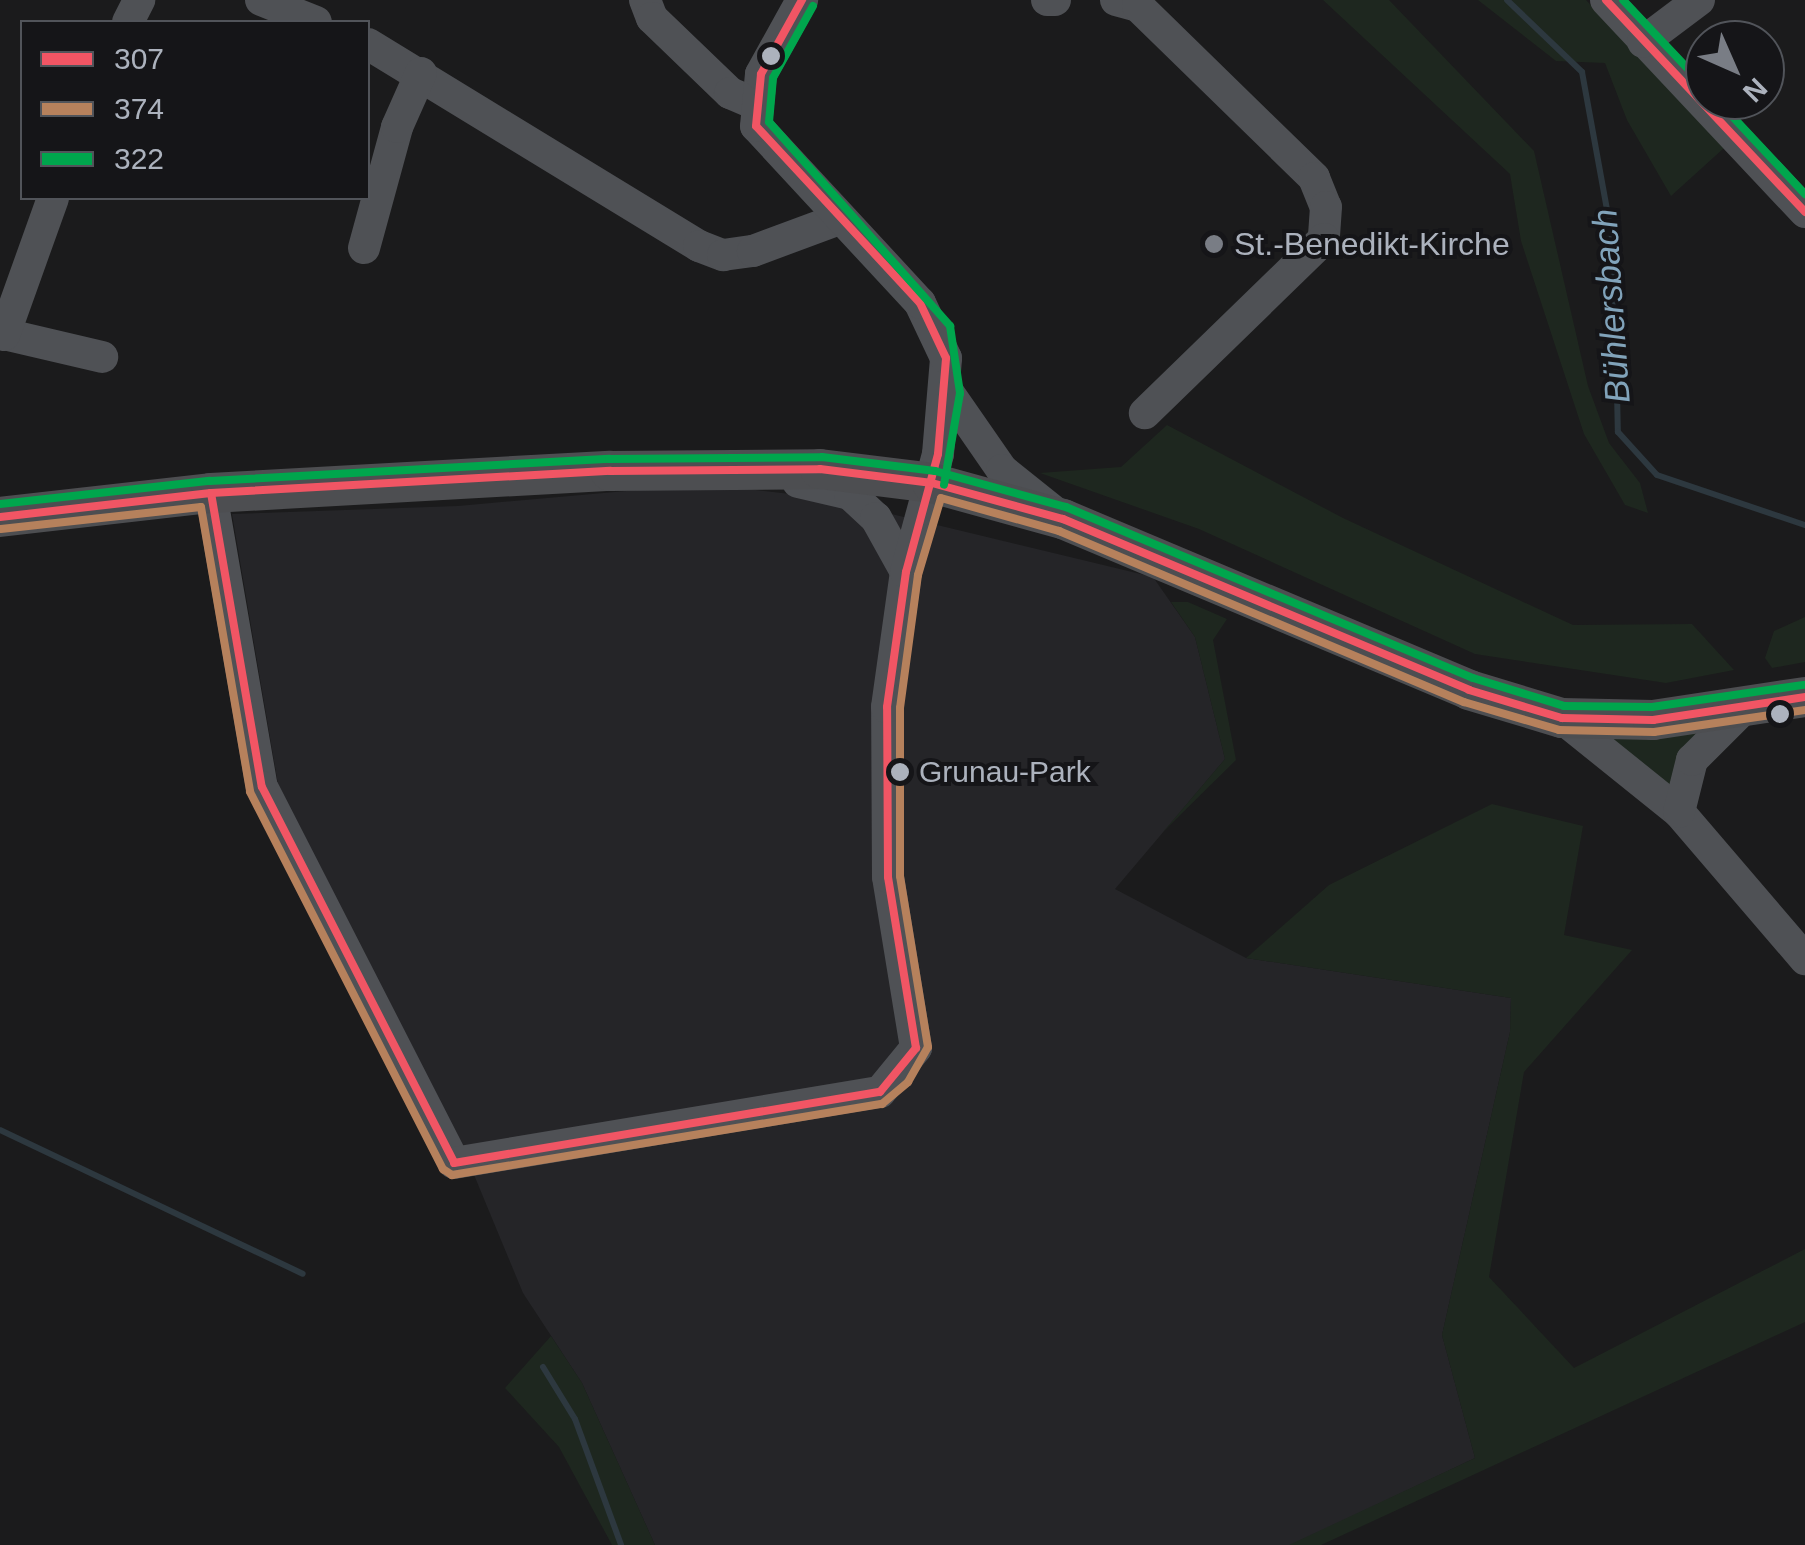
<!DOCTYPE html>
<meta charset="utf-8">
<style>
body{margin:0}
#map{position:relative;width:1805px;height:1545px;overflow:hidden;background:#1b1b1c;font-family:Helvetica,sans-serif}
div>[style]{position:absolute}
.built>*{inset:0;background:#252528}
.green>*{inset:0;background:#1e271f}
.stream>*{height:6px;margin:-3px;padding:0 3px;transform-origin:3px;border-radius:3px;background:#2d383f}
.minor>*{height:32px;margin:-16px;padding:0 16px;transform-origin:16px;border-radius:16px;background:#4f5155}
.major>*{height:40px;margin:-20px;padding:0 20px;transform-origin:20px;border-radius:20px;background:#4d4e51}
.bus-1>*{height:8px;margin:-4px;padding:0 4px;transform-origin:4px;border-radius:4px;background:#f15564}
.bus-2>*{height:8px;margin:-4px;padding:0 4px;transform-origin:4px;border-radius:4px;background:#b6815c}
.bus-3>*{height:8px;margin:-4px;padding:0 4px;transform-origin:4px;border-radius:4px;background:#00a64d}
.dots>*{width:28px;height:28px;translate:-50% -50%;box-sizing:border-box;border:5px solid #151518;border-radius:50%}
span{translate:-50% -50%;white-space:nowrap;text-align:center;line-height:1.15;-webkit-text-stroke:8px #151518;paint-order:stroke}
.bus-label{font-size:30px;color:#acb2bd}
.left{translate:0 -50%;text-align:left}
.poi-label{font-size:32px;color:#acb2bd}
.water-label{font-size:35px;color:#81a3ba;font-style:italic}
.legend{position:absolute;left:20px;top:20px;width:350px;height:180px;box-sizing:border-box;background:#151518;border:2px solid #51545a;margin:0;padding:12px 18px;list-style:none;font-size:30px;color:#acb2bd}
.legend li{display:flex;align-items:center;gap:20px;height:50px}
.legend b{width:50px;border:2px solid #51545a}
.north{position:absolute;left:1685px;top:20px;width:100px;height:100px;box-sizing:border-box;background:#151518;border:2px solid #51545a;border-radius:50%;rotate:135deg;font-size:28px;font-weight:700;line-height:40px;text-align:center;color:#acb2bd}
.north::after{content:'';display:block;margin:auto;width:35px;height:45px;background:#797d85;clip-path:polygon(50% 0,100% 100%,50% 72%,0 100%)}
</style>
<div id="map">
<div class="built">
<div style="clip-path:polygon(705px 484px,825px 498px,1153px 577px,1195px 637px,1225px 759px,1115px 889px,1246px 958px,1511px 998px,1510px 1032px,1442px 1335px,1475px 1458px,1292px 1545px,655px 1545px,582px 1383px,523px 1293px,460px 1141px,279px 790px,232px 514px,458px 506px)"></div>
</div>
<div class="green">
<div style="clip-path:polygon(1323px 0,1389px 0,1534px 151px,1588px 386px,1609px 443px,1640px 483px,1648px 513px,1625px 505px,1584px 434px,1521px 241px,1510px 174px)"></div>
<div style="clip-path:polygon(1478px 0,1586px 0,1724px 148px,1671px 196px,1627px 120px,1605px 63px,1556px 61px)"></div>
<div style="clip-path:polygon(1167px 425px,1343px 518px,1573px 625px,1692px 624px,1734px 670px,1666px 683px,1475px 654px,1199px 529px,1040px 473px,1121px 467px)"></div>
<div style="clip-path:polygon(1171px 602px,1188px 602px,1227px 619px,1213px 640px,1236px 760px,1163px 832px,1225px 759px,1195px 637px)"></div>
<div style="clip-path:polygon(1805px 617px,1805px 662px,1772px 668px,1765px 658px,1774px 631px)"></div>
<div style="clip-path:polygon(1608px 733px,1714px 733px,1676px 800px,1608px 748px)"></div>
<div style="clip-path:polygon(1492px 804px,1583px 826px,1564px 935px,1632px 950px,1524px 1072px,1489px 1277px,1574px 1368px,1805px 1249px,1805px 1322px,1321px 1545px,1289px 1545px,1475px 1458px,1442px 1335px,1510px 1032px,1511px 998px,1246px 958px,1329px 885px)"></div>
<div style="clip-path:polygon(551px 1336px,582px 1383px,655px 1545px,612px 1545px,559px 1447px,505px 1388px)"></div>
</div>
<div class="stream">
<div style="left:1507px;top:0;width:104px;rotate:43.8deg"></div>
<div style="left:1582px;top:72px;width:179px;rotate:79.7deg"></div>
<div style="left:1614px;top:248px;width:184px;rotate:88.8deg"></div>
<div style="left:1618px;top:432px;width:58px;rotate:47.8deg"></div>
<div style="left:1657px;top:475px;width:156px;rotate:18.7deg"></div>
<div style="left:0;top:1130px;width:335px;rotate:25.4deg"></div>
<div style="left:543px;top:1367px;width:61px;rotate:58.4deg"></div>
<div style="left:575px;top:1419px;width:134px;rotate:69.9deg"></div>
</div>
<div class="minor">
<div style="left:261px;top:0;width:59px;rotate:21.8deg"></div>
<div style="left:645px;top:0;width:19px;rotate:69deg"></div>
<div style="left:652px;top:18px;width:108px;rotate:43.9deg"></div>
<div style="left:730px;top:93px;width:26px;rotate:23deg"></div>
<div style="left:1047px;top:0;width:8px"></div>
<div style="left:1116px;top:0;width:23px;rotate:15deg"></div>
<div style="left:1138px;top:6px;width:246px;rotate:44.3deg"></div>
<div style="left:1314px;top:178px;width:31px;rotate:68deg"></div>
<div style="left:1326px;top:207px;width:32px;rotate:94deg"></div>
<div style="left:1324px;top:239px;width:250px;rotate:135.8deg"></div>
<div style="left:1606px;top:0;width:291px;rotate:46.8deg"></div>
<div style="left:128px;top:22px;width:25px;rotate:-63deg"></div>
<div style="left:1643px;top:42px;width:70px;rotate:-36.9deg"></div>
<div style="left:368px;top:44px;width:388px;rotate:31.4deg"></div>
<div style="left:699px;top:246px;width:26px;rotate:21deg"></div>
<div style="left:723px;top:255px;width:30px;rotate:-8deg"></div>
<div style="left:753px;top:251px;width:92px;rotate:-20.4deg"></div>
<div style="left:364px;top:248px;width:125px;rotate:-74.7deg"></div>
<div style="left:397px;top:127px;width:59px;rotate:-66deg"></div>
<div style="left:0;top:333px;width:105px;rotate:13.2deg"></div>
<div style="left:4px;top:335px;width:145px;rotate:-70.3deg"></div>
<div style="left:948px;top:392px;width:95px;rotate:55.3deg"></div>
<div style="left:1002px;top:470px;width:70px;rotate:38.7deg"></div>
<div style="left:798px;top:482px;width:53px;rotate:13deg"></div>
<div style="left:850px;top:494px;width:35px;rotate:43deg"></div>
<div style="left:876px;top:518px;width:62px;rotate:60.9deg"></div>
<div style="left:211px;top:493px;width:298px;rotate:80.2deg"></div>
<div style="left:262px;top:787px;width:422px;rotate:62.9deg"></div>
<div style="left:454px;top:1163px;width:432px;rotate:-9.5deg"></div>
<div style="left:880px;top:1092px;width:57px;rotate:-50.7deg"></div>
<div style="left:916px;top:1048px;width:173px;rotate:-99.3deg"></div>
<div style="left:888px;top:877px;width:170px;rotate:-90.3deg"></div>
<div style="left:887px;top:707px;width:136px;rotate:-82deg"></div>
<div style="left:906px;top:572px;width:122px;rotate:-74.8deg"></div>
<div style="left:938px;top:454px;width:96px;rotate:-85.2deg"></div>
<div style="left:946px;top:358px;width:61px;rotate:-115.3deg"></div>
<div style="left:920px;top:303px;width:241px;rotate:-132.8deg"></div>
<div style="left:756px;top:126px;width:52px;rotate:-84.5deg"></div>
<div style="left:761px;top:74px;width:85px;rotate:-61deg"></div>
<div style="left:1562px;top:718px;width:150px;rotate:38.8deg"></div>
<div style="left:1679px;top:812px;width:194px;rotate:49.4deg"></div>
<div style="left:1679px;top:812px;width:54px;rotate:-76deg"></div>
<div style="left:1692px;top:760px;width:72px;rotate:-45deg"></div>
</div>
<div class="major">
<div style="left:0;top:517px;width:212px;rotate:-6.5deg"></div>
<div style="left:211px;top:493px;width:400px;rotate:-3.2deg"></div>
<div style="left:610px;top:471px;width:210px;rotate:-0.5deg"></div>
<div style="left:820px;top:469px;width:113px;rotate:7.1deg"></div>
<div style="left:932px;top:483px;width:136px;rotate:15.4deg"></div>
<div style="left:1063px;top:519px;width:441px;rotate:22.8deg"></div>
<div style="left:1469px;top:690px;width:97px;rotate:16.8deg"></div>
<div style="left:1562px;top:718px;width:91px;rotate:1.3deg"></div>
<div style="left:1653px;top:720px;width:154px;rotate:-8.6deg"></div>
</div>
<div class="bus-1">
<div style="left:1606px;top:0;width:291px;rotate:46.8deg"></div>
<div style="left:211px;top:493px;width:298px;rotate:80.2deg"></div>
<div style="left:262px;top:787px;width:422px;rotate:62.9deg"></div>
<div style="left:454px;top:1163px;width:432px;rotate:-9.5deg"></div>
<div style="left:880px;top:1092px;width:57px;rotate:-50.7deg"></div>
<div style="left:916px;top:1048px;width:173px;rotate:-99.3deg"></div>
<div style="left:888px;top:877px;width:170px;rotate:-90.3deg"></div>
<div style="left:887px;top:707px;width:136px;rotate:-82deg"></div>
<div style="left:906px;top:572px;width:122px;rotate:-74.8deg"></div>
<div style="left:938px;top:454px;width:96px;rotate:-85.2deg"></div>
<div style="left:946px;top:358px;width:61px;rotate:-115.3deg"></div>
<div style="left:920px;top:303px;width:241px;rotate:-132.8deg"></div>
<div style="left:756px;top:126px;width:52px;rotate:-84.5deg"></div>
<div style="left:761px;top:74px;width:85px;rotate:-61deg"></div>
<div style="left:0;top:517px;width:212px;rotate:-6.5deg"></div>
<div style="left:211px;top:493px;width:400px;rotate:-3.2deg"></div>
<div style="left:610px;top:471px;width:210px;rotate:-0.5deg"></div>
<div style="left:820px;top:469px;width:113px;rotate:7.1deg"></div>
<div style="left:932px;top:483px;width:136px;rotate:15.4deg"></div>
<div style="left:1063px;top:519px;width:441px;rotate:22.8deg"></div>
<div style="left:1469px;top:690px;width:97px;rotate:16.8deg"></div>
<div style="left:1562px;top:718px;width:91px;rotate:1.3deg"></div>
<div style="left:1653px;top:720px;width:154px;rotate:-8.6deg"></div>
</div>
<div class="bus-2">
<div style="left:1px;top:529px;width:201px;rotate:-6.3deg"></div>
<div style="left:201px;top:507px;width:289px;rotate:80.2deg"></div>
<div style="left:250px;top:792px;width:424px;rotate:62.9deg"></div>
<div style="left:443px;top:1169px;width:11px;rotate:34deg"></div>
<div style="left:452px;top:1175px;width:436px;rotate:-9.4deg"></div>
<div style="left:882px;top:1104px;width:34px;rotate:-40deg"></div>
<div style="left:908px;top:1082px;width:40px;rotate:-60.3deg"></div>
<div style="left:928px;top:1047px;width:173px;rotate:-99.3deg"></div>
<div style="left:900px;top:876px;width:168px;rotate:-90deg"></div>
<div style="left:900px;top:708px;width:134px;rotate:-82.3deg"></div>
<div style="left:918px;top:575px;width:80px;rotate:-73.4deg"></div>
<div style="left:941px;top:498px;width:123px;rotate:15.6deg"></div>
<div style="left:1059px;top:531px;width:440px;rotate:22.9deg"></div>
<div style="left:1464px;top:702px;width:99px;rotate:16.4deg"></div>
<div style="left:1559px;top:730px;width:95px;rotate:1.2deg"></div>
<div style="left:1654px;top:732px;width:153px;rotate:-8.3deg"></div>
</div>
<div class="bus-3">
<div style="left:1623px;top:0;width:120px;rotate:46.7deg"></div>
<div style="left:813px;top:6px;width:82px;rotate:119.1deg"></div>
<div style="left:773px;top:78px;width:44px;rotate:95.2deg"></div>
<div style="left:769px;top:122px;width:273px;rotate:48.4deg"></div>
<div style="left:950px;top:326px;width:68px;rotate:81.5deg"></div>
<div style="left:960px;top:393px;width:93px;rotate:99.9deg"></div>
<div style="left:1717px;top:100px;width:129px;rotate:46.9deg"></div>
<div style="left:0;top:504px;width:211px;rotate:-6.3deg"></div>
<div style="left:210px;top:481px;width:400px;rotate:-3.2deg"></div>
<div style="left:609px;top:459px;width:213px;rotate:-0.5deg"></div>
<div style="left:822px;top:457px;width:114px;rotate:7.1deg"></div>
<div style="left:935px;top:471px;width:136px;rotate:15.4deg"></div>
<div style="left:1066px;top:507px;width:441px;rotate:22.8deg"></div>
<div style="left:1473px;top:678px;width:95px;rotate:17.1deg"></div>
<div style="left:1564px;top:706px;width:88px;rotate:0.7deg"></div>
<div style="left:1652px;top:707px;width:153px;rotate:-8.3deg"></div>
</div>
<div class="dots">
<div style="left:771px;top:56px;background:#acb2bd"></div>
<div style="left:1214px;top:244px;background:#797d85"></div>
<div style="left:1780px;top:714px;background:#acb2bd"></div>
<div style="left:900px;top:772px;background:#acb2bd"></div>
</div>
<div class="bus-label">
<span class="left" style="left:919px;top:772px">Grunau-Park</span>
</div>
<div class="poi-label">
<span class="left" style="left:1234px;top:244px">St.-Benedikt-Kirche</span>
</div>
<div class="water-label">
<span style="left:1611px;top:306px;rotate:-94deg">Bühlersbach</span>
</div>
<ul class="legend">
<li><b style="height:12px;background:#f15564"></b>307</li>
<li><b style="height:12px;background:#b6815c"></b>374</li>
<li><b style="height:12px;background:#00a64d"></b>322</li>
</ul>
<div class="north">N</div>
</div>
